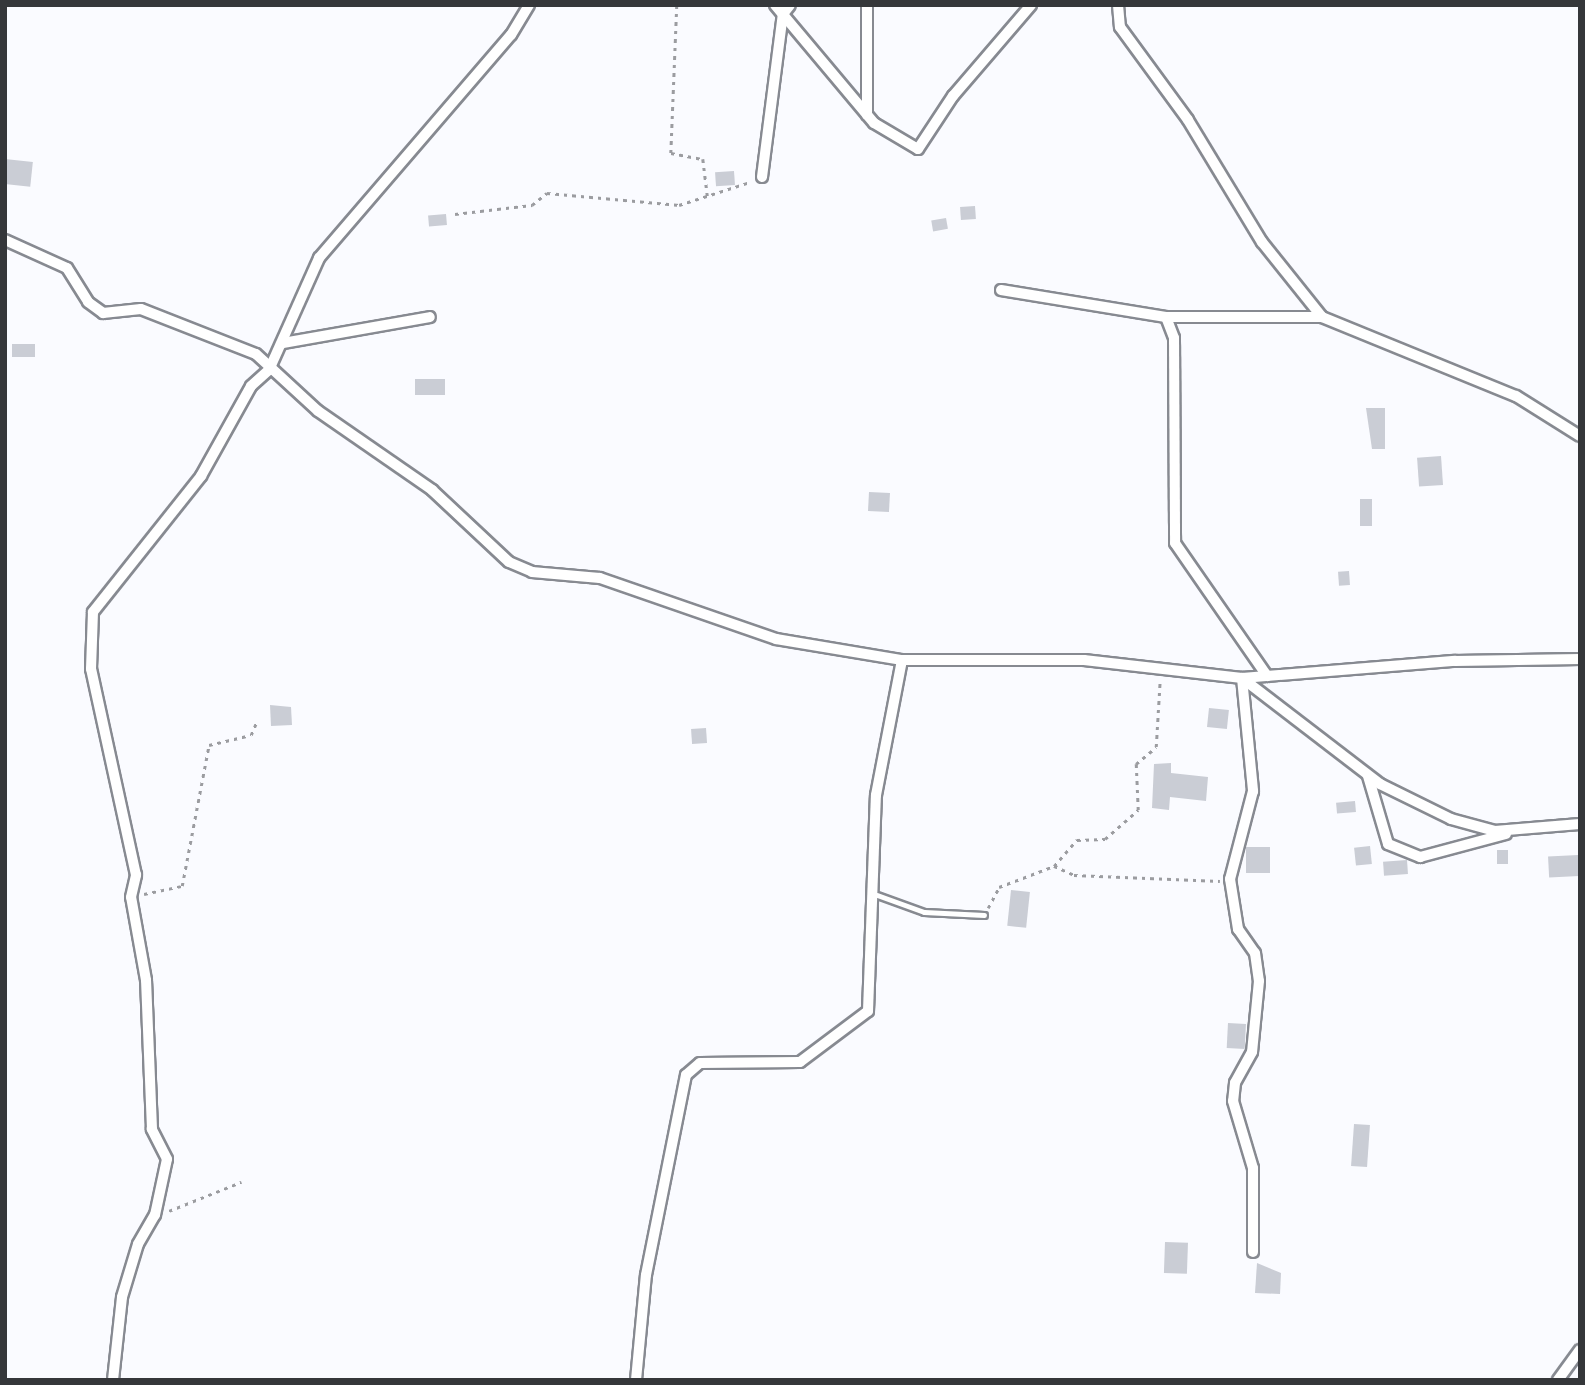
<!DOCTYPE html>
<style>
body{margin:0}
#map{position:relative;width:1585px;height:1385px;overflow:hidden;background:#fafbff;font-family:Arial,sans-serif}
div>[style]{position:absolute}
.building>*{inset:0;background:#cacdd5;transform-origin:0 0}
.path>*{height:2.5px;margin-top:-1.25px;transform-origin:0;background:repeating-linear-gradient(90deg,#9b9ca0 0 3.5px,transparent 0 8.5px)}
.roads{filter:drop-shadow(2px 0 #878a91) drop-shadow(-2px 0 #878a91) drop-shadow(0 2px #878a91) drop-shadow(0 -2px #878a91)}
.lane>*{height:5px;margin:-2.5px;padding:0 2.5px;transform-origin:2.5px;border-radius:2.5px;background:#fff}
.street>*{height:10px;margin:-5px;padding:0 5px;transform-origin:5px;border-radius:5px;background:#fff}
span{translate:-50% -50%;white-space:nowrap;text-align:center;line-height:1.15;-webkit-text-stroke:5px #fafbff;paint-order:stroke}
.frame{position:absolute;inset:0;border:7px solid #35373a;pointer-events:none}
</style>
<div id="map">
<div class="building">
<div style="left:5px;top:159px;width:28px;height:25px;rotate:6deg"></div>
<div style="left:734px;top:171px;width:14px;height:19px;rotate:86deg"></div>
<div style="left:975px;top:206px;width:13px;height:15px;rotate:86deg"></div>
<div style="left:446px;top:214px;width:11px;height:18px;rotate:85deg"></div>
<div style="left:946px;top:218px;width:11px;height:15px;rotate:80deg"></div>
<div style="left:12px;top:344px;width:23px;height:13px"></div>
<div style="left:445px;top:379px;width:16px;height:30px;rotate:90deg"></div>
<div style="clip-path:polygon(1366px 408px,1385px 408px,1385px 449px,1372px 449px)"></div>
<div style="left:1441px;top:456px;width:29px;height:24px;rotate:86deg"></div>
<div style="left:869px;top:492px;width:21px;height:19px;rotate:3deg"></div>
<div style="left:1360px;top:499px;width:12px;height:27px"></div>
<div style="left:1349px;top:571px;width:14px;height:11px;rotate:86deg"></div>
<div style="clip-path:polygon(270px 705px,291px 707px,292px 725px,271px 726px)"></div>
<div style="left:1209px;top:708px;width:20px;height:19px;rotate:6deg"></div>
<div style="left:706px;top:728px;width:15px;height:15px;rotate:86deg"></div>
<div style="clip-path:polygon(1171px 763px,1171px 773px,1208px 777px,1206px 801px,1170px 797px,1169px 810px,1152px 808px,1154px 764px)"></div>
<div style="left:1355px;top:801px;width:11px;height:19px;rotate:85deg"></div>
<div style="left:1370px;top:846px;width:18px;height:16px;rotate:84deg"></div>
<div style="left:1246px;top:847px;width:24px;height:26px"></div>
<div style="left:1497px;top:850px;width:11px;height:14px"></div>
<div style="left:1578px;top:855px;width:21px;height:30px;rotate:87deg"></div>
<div style="left:1407px;top:860px;width:14px;height:24px;rotate:86deg"></div>
<div style="left:1011px;top:890px;width:19px;height:36px;rotate:6deg"></div>
<div style="left:1228px;top:1023px;width:18px;height:25px;rotate:3deg"></div>
<div style="left:1354px;top:1124px;width:16px;height:42px;rotate:4deg"></div>
<div style="left:1165px;top:1242px;width:23px;height:31px;rotate:2deg"></div>
<div style="clip-path:polygon(1257px 1263px,1281px 1273px,1280px 1294px,1255px 1293px)"></div>
</div>
<div class="path">
<div style="left:677px;top:5px;width:148px;rotate:92.3deg"></div>
<div style="left:671px;top:153px;width:33px;rotate:11deg"></div>
<div style="left:703px;top:159px;width:38px;rotate:83deg"></div>
<div style="left:455px;top:214px;width:78px;rotate:-6.7deg"></div>
<div style="left:532px;top:205px;width:19px;rotate:-39deg"></div>
<div style="left:547px;top:193px;width:133px;rotate:5.2deg"></div>
<div style="left:679px;top:205px;width:75px;rotate:-17.9deg"></div>
<div style="left:1054px;top:866px;width:22px;rotate:24deg"></div>
<div style="left:1074px;top:875px;width:146px;rotate:2.4deg"></div>
<div style="left:144px;top:894px;width:39px;rotate:-12deg"></div>
<div style="left:182px;top:886px;width:144px;rotate:-79.2deg"></div>
<div style="left:209px;top:745px;width:43px;rotate:-13.4deg"></div>
<div style="left:251px;top:735px;width:13px;rotate:-67deg"></div>
<div style="left:988px;top:908px;width:24px;rotate:-62deg"></div>
<div style="left:999px;top:887px;width:59px;rotate:-20.9deg"></div>
<div style="left:1054px;top:866px;width:35px;rotate:-49deg"></div>
<div style="left:1077px;top:840px;width:28px;rotate:-2deg"></div>
<div style="left:1105px;top:839px;width:44px;rotate:-41.3deg"></div>
<div style="left:1138px;top:810px;width:46px;rotate:-92.5deg"></div>
<div style="left:1136px;top:764px;width:26px;rotate:-40deg"></div>
<div style="left:1156px;top:747px;width:67px;rotate:-86.6deg"></div>
<div style="left:169px;top:1211px;width:78px;rotate:-21.9deg"></div>
</div>
<div class="roads">
<div class="lane">
<div style="left:877px;top:895px;width:50px;rotate:19.9deg"></div>
<div style="left:924px;top:912px;width:60px;rotate:2.9deg"></div>
</div>
<div class="street">
<div style="left:775px;top:5px;width:154px;rotate:50deg"></div>
<div style="left:874px;top:123px;width:51px;rotate:30.6deg"></div>
<div style="left:918px;top:149px;width:64px;rotate:-56.6deg"></div>
<div style="left:953px;top:96px;width:120px;rotate:-49.4deg"></div>
<div style="left:867px;top:5px;width:110px;rotate:90deg"></div>
<div style="left:1118px;top:5px;width:22px;rotate:85deg"></div>
<div style="left:1120px;top:27px;width:115px;rotate:53.8deg"></div>
<div style="left:1188px;top:120px;width:143px;rotate:58.8deg"></div>
<div style="left:1262px;top:242px;width:96px;rotate:51.3deg"></div>
<div style="left:762px;top:177px;width:164px;rotate:-82.7deg"></div>
<div style="left:783px;top:14px;width:11px;rotate:-52deg"></div>
<div style="left:5px;top:240px;width:68px;rotate:24.3deg"></div>
<div style="left:67px;top:268px;width:40px;rotate:58deg"></div>
<div style="left:88px;top:302px;width:19px;rotate:36deg"></div>
<div style="left:103px;top:313px;width:38px;rotate:-6deg"></div>
<div style="left:141px;top:309px;width:123px;rotate:21.4deg"></div>
<div style="left:256px;top:354px;width:84px;rotate:42.6deg"></div>
<div style="left:318px;top:411px;width:139px;rotate:34.7deg"></div>
<div style="left:432px;top:490px;width:105px;rotate:43.1deg"></div>
<div style="left:509px;top:562px;width:25px;rotate:23deg"></div>
<div style="left:532px;top:572px;width:68px;rotate:5deg"></div>
<div style="left:600px;top:578px;width:186px;rotate:19.1deg"></div>
<div style="left:776px;top:639px;width:128px;rotate:9.5deg"></div>
<div style="left:902px;top:660px;width:182px"></div>
<div style="left:1084px;top:660px;width:159px;rotate:6.5deg"></div>
<div style="left:1242px;top:678px;width:214px;rotate:-4.6deg"></div>
<div style="left:1455px;top:661px;width:125px;rotate:-0.9deg"></div>
<div style="left:1001px;top:290px;width:167px;rotate:9.3deg"></div>
<div style="left:1166px;top:317px;width:22px;rotate:69deg"></div>
<div style="left:1174px;top:338px;width:205px;rotate:89.7deg"></div>
<div style="left:1175px;top:543px;width:162px;rotate:55.3deg"></div>
<div style="left:1166px;top:317px;width:156px"></div>
<div style="left:1322px;top:317px;width:209px;rotate:22.2deg"></div>
<div style="left:1516px;top:396px;width:75px;rotate:32deg"></div>
<div style="left:283px;top:343px;width:149px;rotate:-10deg"></div>
<div style="left:1242px;top:678px;width:114px;rotate:84.4deg"></div>
<div style="left:1253px;top:791px;width:91px;rotate:104.6deg"></div>
<div style="left:1230px;top:879px;width:51px;rotate:80.9deg"></div>
<div style="left:1238px;top:929px;width:29px;rotate:55deg"></div>
<div style="left:1255px;top:953px;width:28px;rotate:82deg"></div>
<div style="left:1259px;top:981px;width:71px;rotate:95.6deg"></div>
<div style="left:1252px;top:1052px;width:35px;rotate:119deg"></div>
<div style="left:1235px;top:1083px;width:18px;rotate:96deg"></div>
<div style="left:1233px;top:1101px;width:70px;rotate:73.4deg"></div>
<div style="left:1253px;top:1168px;width:84px;rotate:90deg"></div>
<div style="left:1242px;top:678px;width:174px;rotate:37.5deg"></div>
<div style="left:1380px;top:784px;width:79px;rotate:26.2deg"></div>
<div style="left:1451px;top:819px;width:46px;rotate:15.3deg"></div>
<div style="left:1495px;top:831px;width:85px;rotate:-4.7deg"></div>
<div style="left:1368px;top:776px;width:71px;rotate:73.6deg"></div>
<div style="left:1388px;top:844px;width:35px;rotate:22deg"></div>
<div style="left:1420px;top:857px;width:89px;rotate:-15deg"></div>
<div style="left:113px;top:1380px;width:83px;rotate:-83.8deg"></div>
<div style="left:122px;top:1297px;width:55px;rotate:-73.2deg"></div>
<div style="left:138px;top:1244px;width:34px;rotate:-60deg"></div>
<div style="left:155px;top:1215px;width:57px;rotate:-77.9deg"></div>
<div style="left:167px;top:1159px;width:34px;rotate:-117deg"></div>
<div style="left:152px;top:1129px;width:149px;rotate:-92.3deg"></div>
<div style="left:146px;top:980px;width:84px;rotate:-100.2deg"></div>
<div style="left:131px;top:897px;width:23px;rotate:-77deg"></div>
<div style="left:136px;top:875px;width:211px;rotate:-102.3deg"></div>
<div style="left:91px;top:669px;width:57px;rotate:-88deg"></div>
<div style="left:93px;top:612px;width:174px;rotate:-51.5deg"></div>
<div style="left:201px;top:476px;width:103px;rotate:-60.9deg"></div>
<div style="left:251px;top:386px;width:24px;rotate:-42deg"></div>
<div style="left:269px;top:370px;width:123px;rotate:-65.9deg"></div>
<div style="left:319px;top:258px;width:294px;rotate:-49.3deg"></div>
<div style="left:511px;top:35px;width:35px;rotate:-59deg"></div>
<div style="left:636px;top:1380px;width:105px;rotate:-84.6deg"></div>
<div style="left:646px;top:1275px;width:204px;rotate:-78.7deg"></div>
<div style="left:686px;top:1075px;width:18px;rotate:-41deg"></div>
<div style="left:700px;top:1063px;width:100px;rotate:-0.6deg"></div>
<div style="left:800px;top:1062px;width:85px;rotate:-36.9deg"></div>
<div style="left:868px;top:1011px;width:216px;rotate:-87.9deg"></div>
<div style="left:876px;top:795px;width:137px;rotate:-79.1deg"></div>
<div style="left:1558px;top:1380px;width:37px;rotate:-54deg"></div>
</div>
</div>
<div class="frame"></div>
</div>
